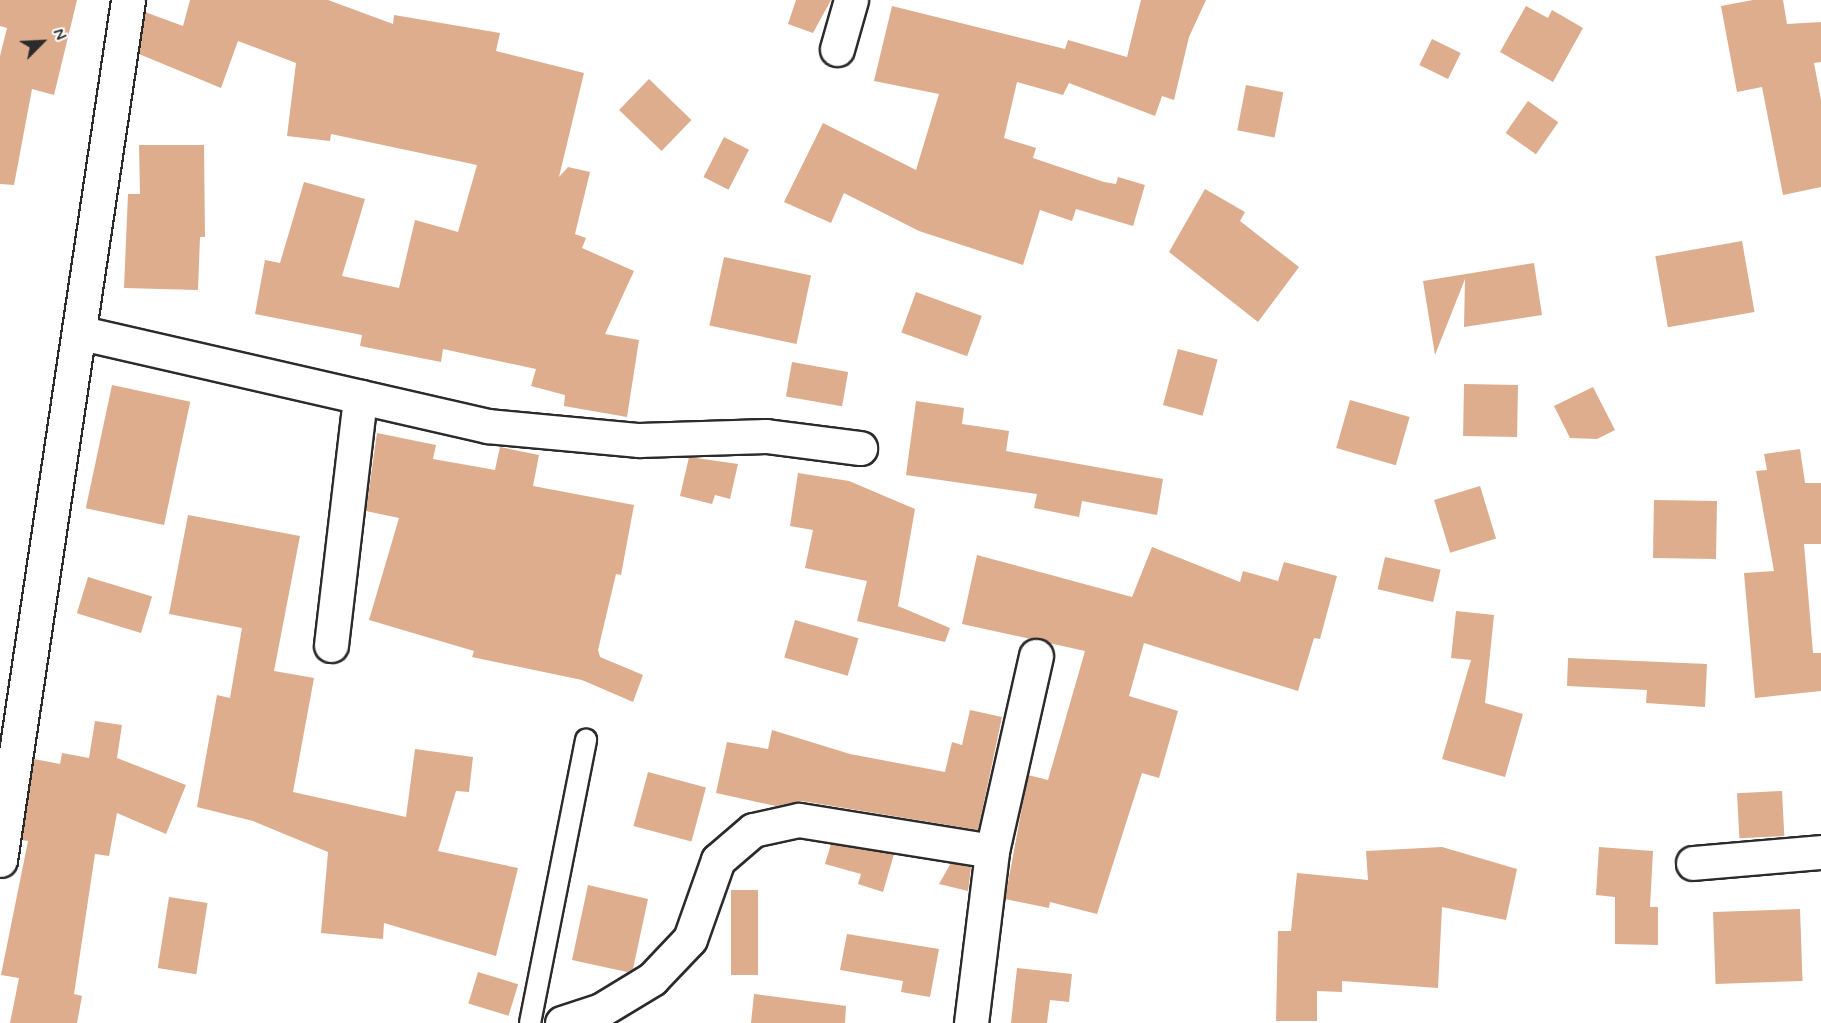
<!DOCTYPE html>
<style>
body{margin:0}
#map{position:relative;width:1821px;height:1023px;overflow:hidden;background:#fff;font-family:Mynerve,sans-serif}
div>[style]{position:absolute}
.building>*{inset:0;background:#ddad8e;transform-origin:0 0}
.roads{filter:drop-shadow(2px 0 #2b2b2b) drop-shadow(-2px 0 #2b2b2b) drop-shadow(0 2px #2b2b2b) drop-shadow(0 -2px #2b2b2b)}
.service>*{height:20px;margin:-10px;padding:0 10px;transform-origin:10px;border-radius:10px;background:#fff}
.minor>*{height:33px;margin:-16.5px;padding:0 16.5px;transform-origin:16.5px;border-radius:16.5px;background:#fff}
span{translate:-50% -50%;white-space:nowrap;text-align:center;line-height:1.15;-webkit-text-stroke:4.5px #fff;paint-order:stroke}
.north{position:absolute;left:12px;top:12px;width:60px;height:60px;-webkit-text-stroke:4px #fff;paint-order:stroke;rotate:66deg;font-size:16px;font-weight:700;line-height:24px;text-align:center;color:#2b2b2b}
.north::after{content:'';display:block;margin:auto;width:21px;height:27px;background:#2b2b2b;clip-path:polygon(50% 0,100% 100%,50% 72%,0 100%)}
</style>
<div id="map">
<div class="building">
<div style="clip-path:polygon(0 0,77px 0,54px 95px,32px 89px,14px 185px,0 184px,0 56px,7px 28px,0 26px)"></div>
<div style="clip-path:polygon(190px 0,328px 0,393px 24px,394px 15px,500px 33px,496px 51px,584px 73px,559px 177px,568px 167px,590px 172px,575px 234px,586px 238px,582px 248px,634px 271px,605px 334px,639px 340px,627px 417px,564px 406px,565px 395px,531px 386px,536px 369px,443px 349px,441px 362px,360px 346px,362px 335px,255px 314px,265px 260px,280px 263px,304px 182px,365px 199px,342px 276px,399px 288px,415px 220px,458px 232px,477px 165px,331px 134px,330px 141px,287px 136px,296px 63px,238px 41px,221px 88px,139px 54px,145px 12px,183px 26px)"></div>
<div style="clip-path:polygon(796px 0,831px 0,813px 33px,788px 24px)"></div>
<div style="clip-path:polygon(1141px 0,1206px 0,1189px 37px,1174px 100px,1162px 96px,1155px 116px,1069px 83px,1063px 95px,1017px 82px,1004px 138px,1036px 148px,1033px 158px,1104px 182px,1116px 184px,1118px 177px,1145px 185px,1133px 226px,1076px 209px,1072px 221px,1040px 210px,1023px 265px,919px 231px,844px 193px,831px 223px,784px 202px,823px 123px,916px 170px,939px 94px,874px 81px,892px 6px,1065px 49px,1068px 40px,1127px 57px)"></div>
<div style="clip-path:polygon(1753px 0,1783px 0,1787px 24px,1821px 22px,1821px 62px,1814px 63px,1821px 100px,1821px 187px,1783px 195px,1762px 87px,1737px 92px,1721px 6px)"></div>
<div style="clip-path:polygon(1526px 6px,1548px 18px,1552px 10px,1583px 28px,1553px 82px,1500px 52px)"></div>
<div style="left:1432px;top:39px;width:32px;height:29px;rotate:26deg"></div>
<div style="left:649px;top:79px;width:59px;height:43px;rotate:44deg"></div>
<div style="left:1246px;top:85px;width:38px;height:46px;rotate:11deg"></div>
<div style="left:1528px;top:101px;width:37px;height:39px;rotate:35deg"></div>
<div style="left:724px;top:137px;width:28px;height:45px;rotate:27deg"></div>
<div style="clip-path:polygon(139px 145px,204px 145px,205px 237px,200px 237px,198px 290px,124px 288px,128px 194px,140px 194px)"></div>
<div style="clip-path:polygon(1205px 189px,1245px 212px,1240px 221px,1299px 267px,1258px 322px,1169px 252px)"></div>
<div style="left:1742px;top:241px;width:72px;height:88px;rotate:80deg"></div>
<div style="left:724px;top:257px;width:89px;height:70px;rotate:12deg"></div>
<div style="clip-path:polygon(1534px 263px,1542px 315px,1464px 327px,1465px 279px,1435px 355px,1423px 281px)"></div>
<div style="left:916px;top:292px;width:70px;height:43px;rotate:20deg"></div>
<div style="left:1178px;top:349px;width:41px;height:58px;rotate:15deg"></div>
<div style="left:792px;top:362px;width:57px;height:35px;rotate:10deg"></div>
<div style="left:1464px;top:384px;width:54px;height:52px;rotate:1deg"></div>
<div style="left:112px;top:385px;width:80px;height:126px;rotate:12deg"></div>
<div style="clip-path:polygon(1593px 387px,1615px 430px,1597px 439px,1570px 438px,1554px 406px)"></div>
<div style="left:1350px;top:400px;width:62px;height:50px;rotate:16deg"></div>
<div style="clip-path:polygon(916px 401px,964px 408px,962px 424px,1009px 431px,1006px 451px,1163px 479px,1157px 515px,1082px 501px,1079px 517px,1034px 508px,1037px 494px,906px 475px)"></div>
<div style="clip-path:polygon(377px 433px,436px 445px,433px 459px,495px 470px,500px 447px,539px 455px,533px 486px,634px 505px,621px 575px,616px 574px,598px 650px,600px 657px,643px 675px,633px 702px,582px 680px,472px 657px,474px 651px,369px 620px,399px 518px,366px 511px)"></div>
<div style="clip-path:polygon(1800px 449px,1805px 483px,1821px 483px,1821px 544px,1804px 544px,1813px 653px,1821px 653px,1821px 691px,1755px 698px,1744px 573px,1774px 571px,1756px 471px,1767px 470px,1764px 454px)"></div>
<div style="clip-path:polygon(689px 457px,738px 464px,730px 499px,715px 495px,712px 504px,680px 496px)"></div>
<div style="clip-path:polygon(798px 473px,849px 481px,915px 509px,898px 606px,950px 628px,945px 642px,857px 621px,867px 581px,805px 568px,813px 530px,790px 526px)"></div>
<div style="left:1480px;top:486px;width:55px;height:48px;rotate:73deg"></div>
<div style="left:1654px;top:500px;width:63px;height:58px;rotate:1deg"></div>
<div style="clip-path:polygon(188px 515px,300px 536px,274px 671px,314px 678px,293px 792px,406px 817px,415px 749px,473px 757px,469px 792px,456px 791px,438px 851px,518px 868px,496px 956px,384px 923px,383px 939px,321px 933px,328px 852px,253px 821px,197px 807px,217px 695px,230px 698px,242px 628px,169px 614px)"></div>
<div style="clip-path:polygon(1152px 547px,1240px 582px,1243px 571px,1278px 581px,1284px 562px,1337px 576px,1320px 639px,1314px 638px,1298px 691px,1144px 643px,1129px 696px,1178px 711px,1159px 778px,1142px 773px,1097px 914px,1050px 902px,1049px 908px,1005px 899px,1028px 775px,1048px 780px,1085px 651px,962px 624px,977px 555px,1132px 597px)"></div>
<div style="left:1385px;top:557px;width:57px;height:33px;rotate:13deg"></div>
<div style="left:88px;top:577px;width:67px;height:38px;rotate:17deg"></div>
<div style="clip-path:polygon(1456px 611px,1494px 615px,1485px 703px,1523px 714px,1505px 777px,1442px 759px,1471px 660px,1451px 658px)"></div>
<div style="left:795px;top:620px;width:66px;height:39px;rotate:16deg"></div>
<div style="clip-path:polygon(1568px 658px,1707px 664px,1705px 707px,1646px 703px,1647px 690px,1567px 686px)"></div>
<div style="clip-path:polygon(970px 710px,1002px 717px,978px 830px,802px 801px,776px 806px,716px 793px,727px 742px,768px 749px,772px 730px,850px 754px,945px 772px,952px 742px,962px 745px)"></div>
<div style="clip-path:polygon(95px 721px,122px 725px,117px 758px,186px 785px,166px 834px,117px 813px,109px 856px,95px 854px,74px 994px,82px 996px,77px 1023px,10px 1023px,19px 978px,1px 975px,28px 841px,22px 840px,34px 759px,60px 764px,62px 753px,89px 758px)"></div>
<div style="left:648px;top:772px;width:60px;height:56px;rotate:15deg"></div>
<div style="left:1782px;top:791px;width:45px;height:45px;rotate:87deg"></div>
<div style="clip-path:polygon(831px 844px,894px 854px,883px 892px,858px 884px,861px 874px,825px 864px)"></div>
<div style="clip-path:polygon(1442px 847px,1517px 869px,1506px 920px,1442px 907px,1438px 988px,1342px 981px,1342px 992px,1317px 991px,1317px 1021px,1276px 1021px,1278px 931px,1291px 931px,1297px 873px,1368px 880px,1366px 851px)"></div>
<div style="clip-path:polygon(1599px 847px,1653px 851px,1650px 907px,1658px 907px,1658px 945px,1615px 944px,1615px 897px,1596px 895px)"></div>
<div style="clip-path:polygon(951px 863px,971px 867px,968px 891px,939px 884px)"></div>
<div style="clip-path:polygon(588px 885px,648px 899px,633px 969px,627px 972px,572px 960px)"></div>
<div style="left:758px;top:890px;width:85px;height:27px;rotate:90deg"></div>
<div style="left:169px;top:897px;width:39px;height:72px;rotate:9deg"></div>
<div style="left:1800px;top:909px;width:72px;height:87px;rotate:88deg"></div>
<div style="clip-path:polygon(847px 934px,939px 949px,930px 997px,901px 992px,903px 981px,840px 970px)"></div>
<div style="clip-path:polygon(1017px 968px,1072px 974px,1069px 1002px,1050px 1000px,1047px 1023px,1011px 1023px)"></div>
<div style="left:478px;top:972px;width:42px;height:33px;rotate:17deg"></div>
<div style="clip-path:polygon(754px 994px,846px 1006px,845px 1023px,751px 1023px)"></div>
</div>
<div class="roads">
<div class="service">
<div style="left:530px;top:1023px;width:289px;rotate:-78.8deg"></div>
</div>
<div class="minor">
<div style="left:837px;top:49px;width:51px;rotate:-74.1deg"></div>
<div style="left:82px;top:333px;width:416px;rotate:12.9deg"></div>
<div style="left:487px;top:426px;width:153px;rotate:5.3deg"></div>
<div style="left:639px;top:440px;width:127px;rotate:-1.8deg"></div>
<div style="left:766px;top:436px;width:95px;rotate:7.3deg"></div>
<div style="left:331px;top:645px;width:250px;rotate:-83.3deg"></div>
<div style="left:0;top:860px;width:869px;rotate:-81.53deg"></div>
<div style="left:1693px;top:863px;width:128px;rotate:-4.9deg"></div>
<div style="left:562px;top:1023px;width:41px;rotate:-18.4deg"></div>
<div style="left:601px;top:1010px;width:60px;rotate:-31.3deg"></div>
<div style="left:652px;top:979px;width:55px;rotate:-46.5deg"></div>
<div style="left:690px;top:939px;width:84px;rotate:-70.5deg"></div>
<div style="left:718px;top:860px;width:46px;rotate:-40.6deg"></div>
<div style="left:753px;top:830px;width:47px;rotate:-12.3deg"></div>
<div style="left:799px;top:820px;width:195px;rotate:9.1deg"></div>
<div style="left:971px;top:1023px;width:173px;rotate:-83deg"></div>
<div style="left:992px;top:851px;width:200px;rotate:-77.3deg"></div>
</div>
</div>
<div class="north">N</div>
</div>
